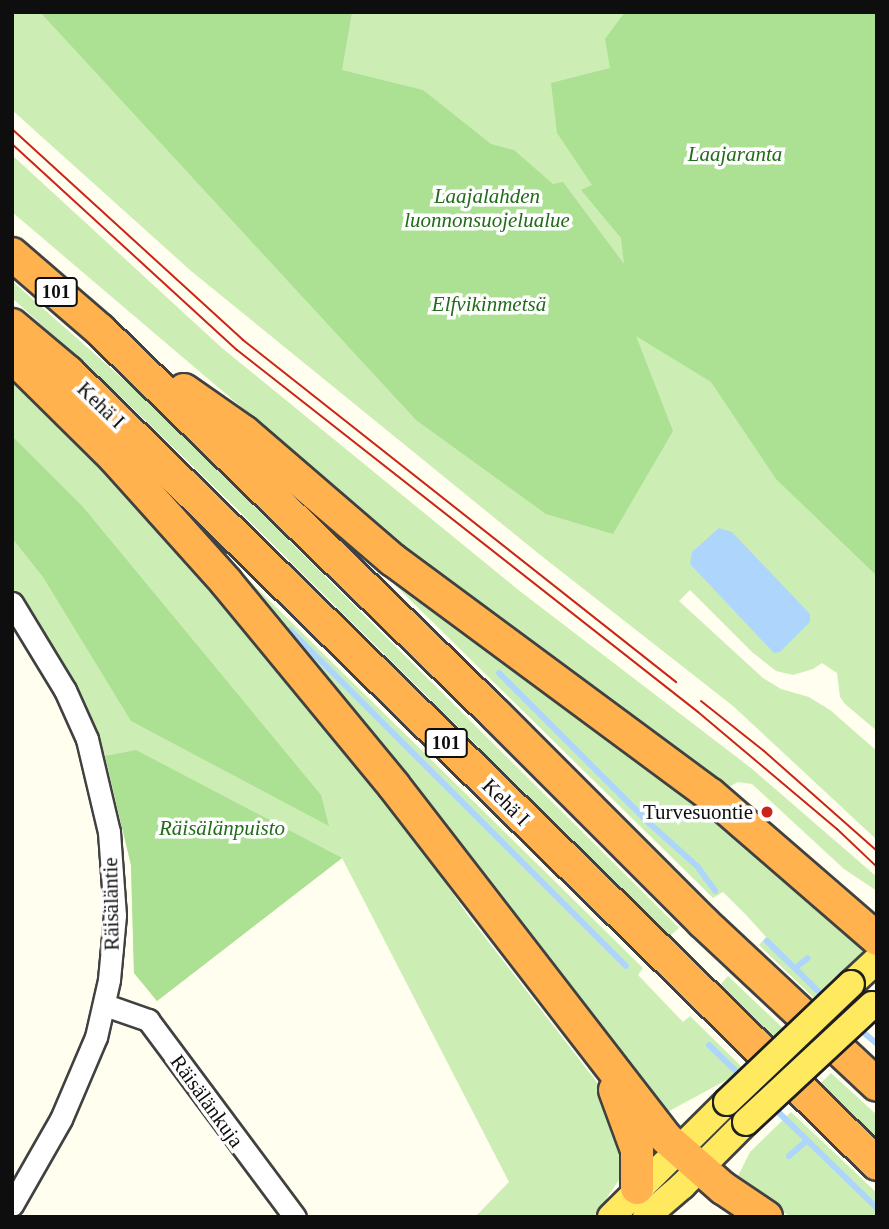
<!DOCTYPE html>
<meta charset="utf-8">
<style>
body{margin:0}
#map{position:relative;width:889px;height:1229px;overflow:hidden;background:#fffeef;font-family:Georgia,serif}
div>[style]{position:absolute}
.green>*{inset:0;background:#cceeb4}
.forest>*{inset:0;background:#ace092}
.water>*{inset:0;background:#aed6fc}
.stream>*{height:6px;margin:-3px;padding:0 3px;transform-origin:3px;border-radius:3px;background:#aed6fc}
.roads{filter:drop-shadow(2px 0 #414141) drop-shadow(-2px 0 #414141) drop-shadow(0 2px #414141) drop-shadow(0 -2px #414141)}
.minor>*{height:21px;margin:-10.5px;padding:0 10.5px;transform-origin:10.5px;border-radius:10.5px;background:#fff}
.major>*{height:26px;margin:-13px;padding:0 13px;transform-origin:13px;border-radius:13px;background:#ffea5f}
.highway>*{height:32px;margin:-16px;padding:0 16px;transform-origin:16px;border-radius:16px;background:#ffb24d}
.tram>*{height:2px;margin:-1px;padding:0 1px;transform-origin:1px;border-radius:1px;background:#cb2418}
.bridges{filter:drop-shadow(2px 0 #1f1f1f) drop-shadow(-2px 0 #1f1f1f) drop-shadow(0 2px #1f1f1f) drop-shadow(0 -2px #1f1f1f)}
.major-bridge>*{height:26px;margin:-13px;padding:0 13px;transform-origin:13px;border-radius:13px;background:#ffea5f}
.dots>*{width:19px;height:19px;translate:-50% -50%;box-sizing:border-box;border:4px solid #fff;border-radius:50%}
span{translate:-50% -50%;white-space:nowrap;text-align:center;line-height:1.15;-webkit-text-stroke:7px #fff;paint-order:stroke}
.shield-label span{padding:2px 5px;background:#fff;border:2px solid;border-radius:5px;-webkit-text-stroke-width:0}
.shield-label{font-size:19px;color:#0e0e0e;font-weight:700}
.park-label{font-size:21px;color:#206c18;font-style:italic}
.street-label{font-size:21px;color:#0e0e0e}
.poi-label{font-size:21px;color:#0e0e0e}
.right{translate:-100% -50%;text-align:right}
.frame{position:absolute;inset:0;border:14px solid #0e0e0e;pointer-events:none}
</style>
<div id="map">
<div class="green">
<div style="clip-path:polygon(12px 12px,877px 12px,877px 731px,845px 704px,840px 697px,837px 673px,822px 663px,813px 669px,793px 675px,776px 671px,752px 652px,690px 590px,679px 601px,763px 678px,781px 689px,809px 697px,830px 710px,877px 751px,877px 840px,733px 706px,539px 554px,191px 271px,12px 110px)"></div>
<div style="clip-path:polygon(12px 155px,222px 348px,521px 592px,751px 768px,877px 877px,877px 891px,844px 869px,752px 784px,738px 782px,729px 787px,692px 766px,354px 513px,240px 406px,12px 212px)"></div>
<div style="clip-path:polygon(12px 281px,132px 387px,241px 493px,679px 928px,670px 936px,233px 505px,121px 397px,12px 298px)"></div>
<div style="clip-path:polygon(12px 375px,122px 483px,373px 779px,467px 914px,599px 1085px,619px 1121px,623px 1164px,621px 1177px,594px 1217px,475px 1217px,509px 1182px,342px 858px,157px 1001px,134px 973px,131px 865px,105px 756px,94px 723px,64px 669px,37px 622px,12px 589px)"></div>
<div style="clip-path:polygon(222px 554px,643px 968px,638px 975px,683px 1022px,690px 1016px,745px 1070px,660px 1116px)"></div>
<div style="clip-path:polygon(395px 579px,685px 790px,866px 948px,863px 957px,817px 1001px,759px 945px,766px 937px,747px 916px,723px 892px,713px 898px,395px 585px)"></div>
<div style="clip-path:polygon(728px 976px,786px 1031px,776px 1040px,721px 984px)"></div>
<div style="clip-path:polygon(831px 1073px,877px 1115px,877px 1138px,820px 1084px)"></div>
<div style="clip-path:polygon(791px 1112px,877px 1193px,877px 1217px,791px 1217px,735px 1182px,750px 1152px)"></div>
</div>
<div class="forest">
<div style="clip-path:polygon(40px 12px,352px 12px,342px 70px,423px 90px,491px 144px,514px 150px,553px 184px,563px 182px,624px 264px,621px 238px,581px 190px,592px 185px,557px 133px,551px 83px,610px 68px,605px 39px,625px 12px,877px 12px,877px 576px,776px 479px,711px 382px,636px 336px,673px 431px,613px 534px,546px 514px,416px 420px)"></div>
<div style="clip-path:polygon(12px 436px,83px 507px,321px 795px,329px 826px,131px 721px,43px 577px,12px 538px)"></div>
<div style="clip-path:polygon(136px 750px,342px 858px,157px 1001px,134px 973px,131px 865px,105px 756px)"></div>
</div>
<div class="water">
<div style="clip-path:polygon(719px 528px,732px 532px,810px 614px,810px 622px,780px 652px,774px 653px,690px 564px,692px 552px)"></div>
</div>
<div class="stream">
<div style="left:290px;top:630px;width:475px;rotate:45deg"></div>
<div style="left:499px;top:673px;width:212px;rotate:45deg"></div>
<div style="left:649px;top:823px;width:66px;rotate:41.9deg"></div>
<div style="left:697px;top:866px;width:31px;rotate:54deg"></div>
<div style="left:767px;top:941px;width:83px;rotate:44.5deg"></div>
<div style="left:795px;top:968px;width:16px;rotate:-38deg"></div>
<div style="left:857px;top:1027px;width:26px;rotate:40deg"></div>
<div style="left:709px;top:1045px;width:47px;rotate:44.1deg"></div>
<div style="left:773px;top:1107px;width:145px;rotate:44.2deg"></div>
<div style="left:789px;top:1156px;width:21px;rotate:-41deg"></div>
</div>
<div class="roads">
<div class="minor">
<div style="left:12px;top:603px;width:102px;rotate:58.7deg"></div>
<div style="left:65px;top:690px;width:54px;rotate:65.8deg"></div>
<div style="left:87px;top:739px;width:96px;rotate:76.7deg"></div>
<div style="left:109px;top:832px;width:83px;rotate:85.9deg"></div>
<div style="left:115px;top:915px;width:65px;rotate:95.3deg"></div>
<div style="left:109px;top:980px;width:58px;rotate:102.8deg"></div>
<div style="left:96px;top:1037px;width:89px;rotate:113.1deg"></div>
<div style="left:61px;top:1119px;width:99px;rotate:119.7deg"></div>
<div style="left:105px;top:1005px;width:46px;rotate:19.2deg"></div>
<div style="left:148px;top:1020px;width:246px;rotate:53.3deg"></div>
</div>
<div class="major">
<div style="left:851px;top:984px;width:35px;rotate:-43deg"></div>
<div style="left:611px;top:1217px;width:163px;rotate:-44.8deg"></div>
<div style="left:646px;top:1217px;width:48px;rotate:-40.7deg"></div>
<div style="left:682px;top:1186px;width:91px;rotate:-45deg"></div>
</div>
<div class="highway">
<div style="left:12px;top:254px;width:116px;rotate:40.8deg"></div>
<div style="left:100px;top:330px;width:552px;rotate:44.19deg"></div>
<div style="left:496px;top:715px;width:293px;rotate:45deg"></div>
<div style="left:703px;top:922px;width:238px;rotate:43.1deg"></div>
<div style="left:12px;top:325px;width:73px;rotate:40deg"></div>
<div style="left:68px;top:372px;width:1132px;rotate:44.39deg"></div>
<div style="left:12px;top:356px;width:144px;rotate:44.7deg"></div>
<div style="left:114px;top:457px;width:168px;rotate:48.1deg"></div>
<div style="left:226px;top:582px;width:264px;rotate:50.5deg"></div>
<div style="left:394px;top:786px;width:445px;rotate:52.3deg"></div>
<div style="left:666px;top:1138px;width:76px;rotate:41.3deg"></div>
<div style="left:723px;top:1188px;width:52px;rotate:34deg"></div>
<div style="left:184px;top:390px;width:73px;rotate:35deg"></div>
<div style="left:244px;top:432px;width:196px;rotate:40.7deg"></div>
<div style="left:393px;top:560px;width:395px;rotate:36.5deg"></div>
<div style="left:711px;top:795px;width:220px;rotate:40.9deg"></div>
<div style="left:615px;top:1090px;width:64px;rotate:69.9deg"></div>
<div style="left:637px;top:1150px;width:38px;rotate:90deg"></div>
</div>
</div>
<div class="tram">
<div style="left:12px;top:129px;width:313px;rotate:42.4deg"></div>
<div style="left:243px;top:340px;width:552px;rotate:38.3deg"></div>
<div style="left:12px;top:144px;width:305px;rotate:42.5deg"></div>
<div style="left:237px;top:350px;width:586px;rotate:38.14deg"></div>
<div style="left:698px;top:712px;width:182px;rotate:40.1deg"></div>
<div style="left:837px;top:829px;width:55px;rotate:43.5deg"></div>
<div style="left:701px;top:701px;width:80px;rotate:38.4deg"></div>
<div style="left:764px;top:751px;width:151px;rotate:41.5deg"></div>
</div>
<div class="bridges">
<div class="major-bridge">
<div style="left:727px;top:1102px;width:171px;rotate:-43.6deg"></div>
<div style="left:746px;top:1122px;width:172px;rotate:-42.9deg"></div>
</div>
</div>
<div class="dots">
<div style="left:767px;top:812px;background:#cb2418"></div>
</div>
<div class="shield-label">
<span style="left:56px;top:292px">101</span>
<span style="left:446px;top:743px">101</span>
</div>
<div class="park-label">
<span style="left:735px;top:154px">Laajaranta</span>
<span style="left:487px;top:208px">Laajalahden<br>luonnonsuojelualue</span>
<span style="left:489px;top:304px">Elfvikinmetsä</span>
<span style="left:222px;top:828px">Räisälänpuisto</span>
</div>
<div class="street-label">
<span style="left:101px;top:405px;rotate:44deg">Kehä I</span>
<span style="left:506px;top:802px;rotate:45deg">Kehä I</span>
<span style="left:111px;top:904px;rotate:-91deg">Räisäläntie</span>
<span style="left:207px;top:1101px;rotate:54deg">Räisälänkuja</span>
</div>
<div class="poi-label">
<span class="right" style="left:753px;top:812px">Turvesuontie</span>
</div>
<div class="frame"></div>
</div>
